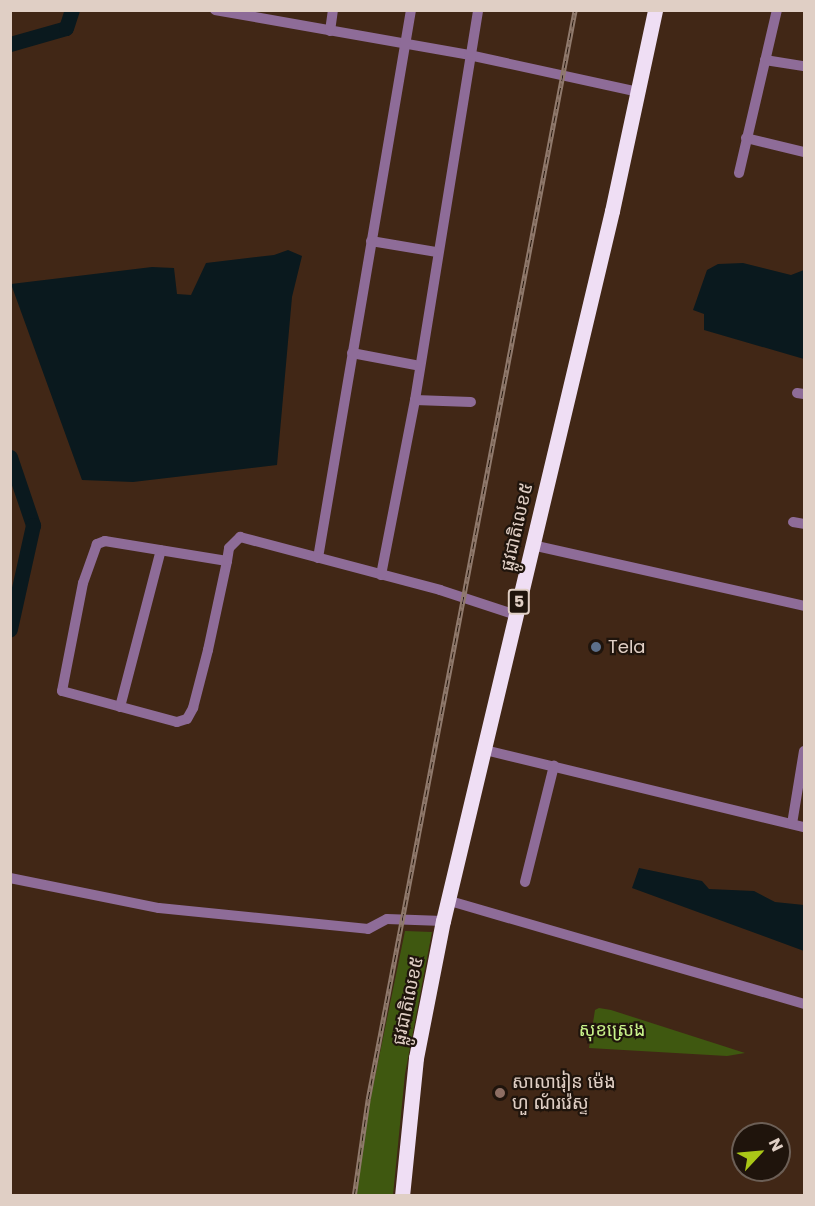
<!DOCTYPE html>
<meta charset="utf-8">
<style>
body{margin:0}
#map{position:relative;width:815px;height:1206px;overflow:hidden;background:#412716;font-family:Poppins,"Noto Sans Khmer",sans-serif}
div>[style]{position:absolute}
.green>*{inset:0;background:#3f5810}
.water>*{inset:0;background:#0a191e}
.river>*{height:15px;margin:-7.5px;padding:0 7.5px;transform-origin:7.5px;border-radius:7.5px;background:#0a191e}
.minor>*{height:10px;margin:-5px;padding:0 5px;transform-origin:5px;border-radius:5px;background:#8e6c98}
.highway>*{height:15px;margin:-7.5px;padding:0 7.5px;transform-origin:7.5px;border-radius:7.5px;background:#efdef4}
.rail>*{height:4.5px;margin-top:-2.25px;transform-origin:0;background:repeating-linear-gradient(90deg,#1f140c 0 7px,#907a6d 0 14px);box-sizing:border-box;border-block:2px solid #907a6d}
.dots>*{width:16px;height:16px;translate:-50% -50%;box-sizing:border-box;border:3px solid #1f140c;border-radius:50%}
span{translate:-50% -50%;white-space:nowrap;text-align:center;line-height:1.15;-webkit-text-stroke:4.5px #1f140c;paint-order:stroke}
.shield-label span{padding:2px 4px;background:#1f140c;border:2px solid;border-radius:4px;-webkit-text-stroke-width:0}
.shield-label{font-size:16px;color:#e0cfc5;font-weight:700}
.street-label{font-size:18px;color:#e0cfc5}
.poi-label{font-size:18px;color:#e0cfc5}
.left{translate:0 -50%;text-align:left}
.park-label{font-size:18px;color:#c8f28a}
.frame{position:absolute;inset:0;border:12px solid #e0cfc5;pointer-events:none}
.north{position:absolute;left:731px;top:1122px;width:60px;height:60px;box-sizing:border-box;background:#1f140c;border:2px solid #6c5f56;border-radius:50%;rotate:64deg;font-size:16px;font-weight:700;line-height:24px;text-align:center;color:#e0cfc5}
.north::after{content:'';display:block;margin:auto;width:21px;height:27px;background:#aac717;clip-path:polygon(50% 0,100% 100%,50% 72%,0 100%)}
</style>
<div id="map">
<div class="green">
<div style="clip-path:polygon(405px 931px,432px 932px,405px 1074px,393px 1195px,355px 1195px,362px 1140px)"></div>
<div style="clip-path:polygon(599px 1008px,611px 1010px,745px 1053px,727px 1056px,589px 1048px,595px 1010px)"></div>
</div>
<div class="water">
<div style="clip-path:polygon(288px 250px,302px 256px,292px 297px,277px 465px,133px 482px,82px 480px,11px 284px,152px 267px,174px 268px,177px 294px,191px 295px,206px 263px,274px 255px)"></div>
<div style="clip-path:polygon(743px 263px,791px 275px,804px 270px,804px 359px,704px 330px,704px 314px,693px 310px,707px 270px,718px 264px)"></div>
<div style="clip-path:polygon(639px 868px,702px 881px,709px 889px,754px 891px,775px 902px,804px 905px,804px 951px,632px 888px)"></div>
</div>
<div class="river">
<div style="left:10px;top:44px;width:58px;rotate:-15.9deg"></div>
<div style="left:66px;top:28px;width:19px;rotate:-72deg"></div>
<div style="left:10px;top:457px;width:72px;rotate:71.3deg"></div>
<div style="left:33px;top:525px;width:107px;rotate:102.5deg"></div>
</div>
<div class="minor">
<div style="left:215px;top:10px;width:258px;rotate:10deg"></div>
<div style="left:469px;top:55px;width:173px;rotate:12.3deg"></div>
<div style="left:330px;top:31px;width:21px;rotate:-82deg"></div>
<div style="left:765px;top:60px;width:39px;rotate:9deg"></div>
<div style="left:746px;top:138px;width:60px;rotate:13.6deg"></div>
<div style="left:739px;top:173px;width:167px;rotate:-76.9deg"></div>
<div style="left:371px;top:241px;width:67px;rotate:9.5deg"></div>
<div style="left:352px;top:353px;width:69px;rotate:10.8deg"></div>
<div style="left:797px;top:393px;width:7px;rotate:8deg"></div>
<div style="left:415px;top:400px;width:56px;rotate:2deg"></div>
<div style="left:793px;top:522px;width:11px;rotate:10deg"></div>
<div style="left:532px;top:545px;width:279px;rotate:12.6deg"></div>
<div style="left:318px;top:558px;width:556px;rotate:-80.37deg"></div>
<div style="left:227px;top:561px;width:124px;rotate:-170.7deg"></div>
<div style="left:105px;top:541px;width:9px;rotate:159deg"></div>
<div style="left:97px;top:544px;width:41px;rotate:109.7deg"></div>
<div style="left:83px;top:583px;width:110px;rotate:101deg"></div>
<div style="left:62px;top:691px;width:119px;rotate:15.1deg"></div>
<div style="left:177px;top:722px;width:10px;rotate:-17deg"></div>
<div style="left:187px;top:719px;width:13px;rotate:-61deg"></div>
<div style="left:193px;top:708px;width:60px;rotate:-75.5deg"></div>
<div style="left:208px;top:650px;width:91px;rotate:-77.9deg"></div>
<div style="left:227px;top:561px;width:13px;rotate:-81deg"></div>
<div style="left:229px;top:548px;width:16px;rotate:-45deg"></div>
<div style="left:240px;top:537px;width:207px;rotate:14.8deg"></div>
<div style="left:440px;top:590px;width:80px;rotate:18.2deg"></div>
<div style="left:381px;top:575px;width:178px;rotate:-79deg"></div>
<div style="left:415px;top:400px;width:395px;rotate:-80.8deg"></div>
<div style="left:120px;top:707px;width:162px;rotate:-75.4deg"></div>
<div style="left:485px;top:750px;width:328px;rotate:13.6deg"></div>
<div style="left:792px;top:824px;width:74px;rotate:-80.7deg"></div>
<div style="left:10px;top:878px;width:152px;rotate:11.4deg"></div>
<div style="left:159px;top:908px;width:210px;rotate:5.7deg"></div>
<div style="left:368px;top:929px;width:21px;rotate:-28deg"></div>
<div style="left:387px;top:919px;width:56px;rotate:2deg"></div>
<div style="left:525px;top:882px;width:120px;rotate:-76deg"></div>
<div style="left:450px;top:901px;width:369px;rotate:16.2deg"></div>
</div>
<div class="highway">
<div style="left:402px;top:1196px;width:139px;rotate:-84.2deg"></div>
<div style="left:416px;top:1058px;width:140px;rotate:-78.9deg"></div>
<div style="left:443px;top:921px;width:730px;rotate:-76.61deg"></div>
<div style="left:612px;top:211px;width:206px;rotate:-77.9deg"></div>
</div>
<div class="rail">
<div style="left:354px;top:1196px;width:98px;rotate:-81.8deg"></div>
<div style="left:368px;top:1099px;width:1108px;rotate:-79.24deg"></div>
</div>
<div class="dots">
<div style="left:596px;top:647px;background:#5c6f8a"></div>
<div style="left:500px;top:1093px;background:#8d6e63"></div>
</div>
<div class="shield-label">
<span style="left:519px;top:602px">5</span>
</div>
<div class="street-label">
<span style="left:517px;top:527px;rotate:-77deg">ផ្លូវជាតិលេខ៥</span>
<span style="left:408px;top:1001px;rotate:-78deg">ផ្លូវជាតិលេខ៥</span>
</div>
<div class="poi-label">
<span class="left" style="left:608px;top:647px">Tela</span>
<span class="left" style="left:512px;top:1093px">សាលារៀន ម៉េង<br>ហួ ណ័រវ៉េស្ទ</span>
</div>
<div class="park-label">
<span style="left:612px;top:1030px">សុខស្រេង</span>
</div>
<div class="frame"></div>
<div class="north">N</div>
</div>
